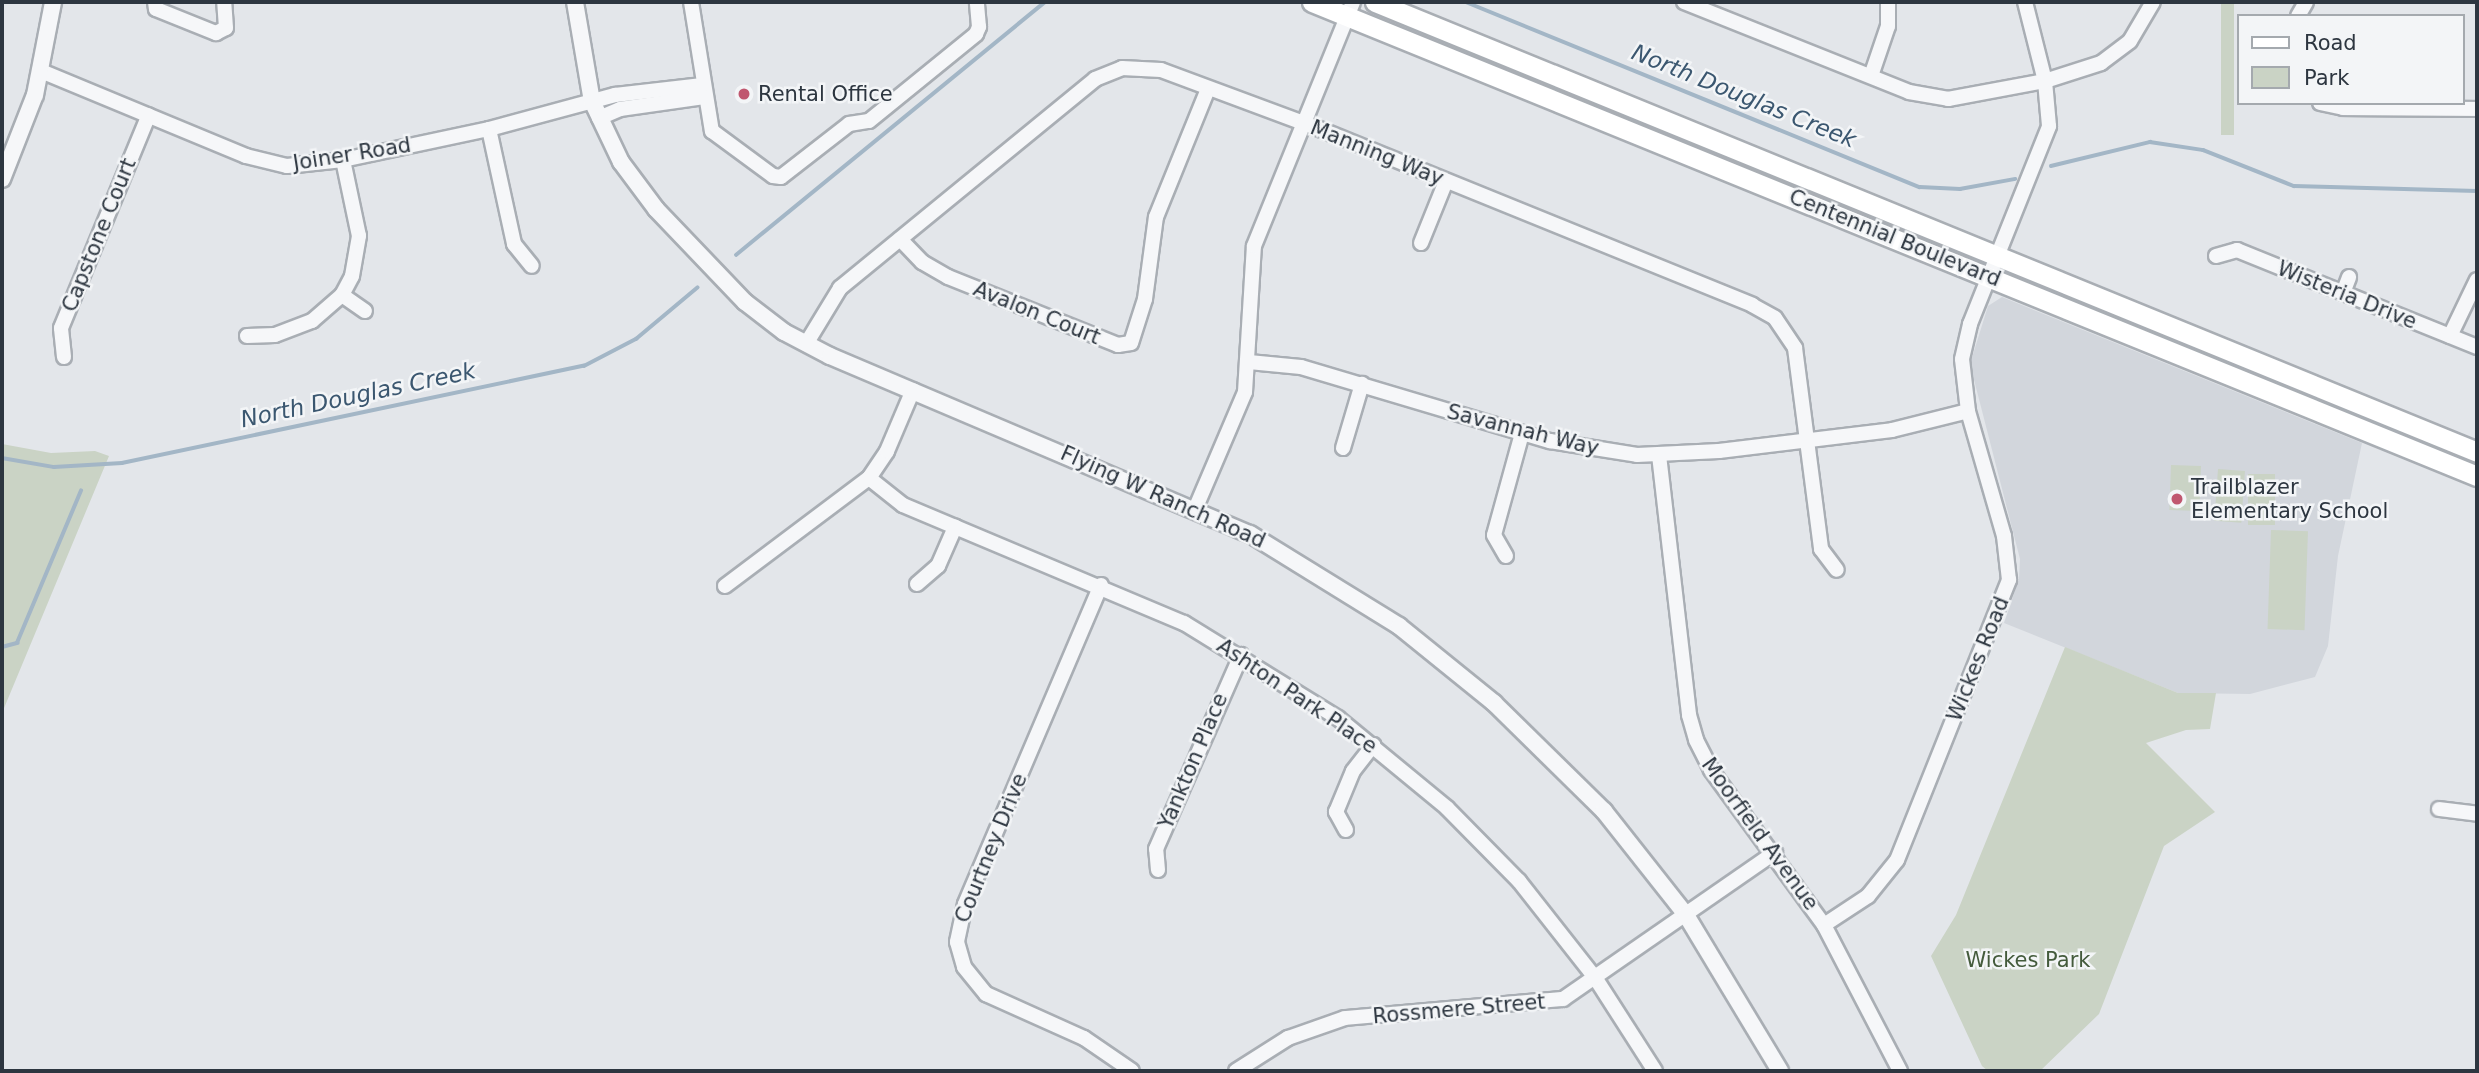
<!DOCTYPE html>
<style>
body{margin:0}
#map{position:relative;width:2479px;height:1073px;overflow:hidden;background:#e3e6ea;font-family:"DejaVu Sans",sans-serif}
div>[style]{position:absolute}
.built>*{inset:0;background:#d2d6dc}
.green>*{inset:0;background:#cad3c5;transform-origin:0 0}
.stream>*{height:3.5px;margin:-1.75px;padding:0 1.75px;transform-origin:1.75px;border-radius:1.75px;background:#a3b6c6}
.roads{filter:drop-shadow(2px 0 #a9aeb4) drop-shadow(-2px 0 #a9aeb4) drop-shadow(0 2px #a9aeb4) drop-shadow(0 -2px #a9aeb4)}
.minor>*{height:14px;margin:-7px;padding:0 7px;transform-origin:7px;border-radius:7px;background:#f6f7f9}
.tertiary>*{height:16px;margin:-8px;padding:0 8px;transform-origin:8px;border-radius:8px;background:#f6f7f9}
.secondary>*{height:19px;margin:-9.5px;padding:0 9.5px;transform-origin:9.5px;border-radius:9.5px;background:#fff}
.dots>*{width:19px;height:19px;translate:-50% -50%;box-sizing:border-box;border:4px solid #f3f5f7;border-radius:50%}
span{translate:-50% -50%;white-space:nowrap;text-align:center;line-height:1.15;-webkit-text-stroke:5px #f3f5f7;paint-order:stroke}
.poi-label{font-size:21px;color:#2d3640}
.left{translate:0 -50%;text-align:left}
.street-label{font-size:21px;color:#2d3640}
.park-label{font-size:21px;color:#445b3c}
.water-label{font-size:23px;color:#3b5770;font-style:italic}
.frame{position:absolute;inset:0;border:4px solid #2d3640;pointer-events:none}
.legend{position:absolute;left:2237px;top:14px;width:228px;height:91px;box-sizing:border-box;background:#f3f5f7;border:2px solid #a4a9ae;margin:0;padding:9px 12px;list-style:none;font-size:21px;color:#2d3640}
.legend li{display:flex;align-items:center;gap:14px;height:35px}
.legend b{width:35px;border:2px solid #a4a9ae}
</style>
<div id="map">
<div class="built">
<div style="clip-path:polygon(2002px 297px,2362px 443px,2338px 556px,2328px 646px,2315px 677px,2250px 694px,2178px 693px,2004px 623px,2019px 579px,2020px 559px,1970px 364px,1988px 306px)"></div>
</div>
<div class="green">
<div style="left:2221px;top:2px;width:13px;height:133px"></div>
<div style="clip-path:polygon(2px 444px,51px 453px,95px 451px,109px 456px,2px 713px)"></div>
<div style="left:2171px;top:465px;width:30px;height:45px;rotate:2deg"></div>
<div style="left:2218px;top:469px;width:27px;height:52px;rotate:4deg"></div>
<div style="left:2248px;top:474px;width:27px;height:51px"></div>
<div style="left:2271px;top:530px;width:37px;height:99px;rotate:2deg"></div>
<div style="clip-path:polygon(2065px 647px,2178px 693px,2216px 693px,2210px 729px,2186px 730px,2146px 743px,2215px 812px,2164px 846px,2099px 1014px,2040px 1071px,1988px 1071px,1982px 1066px,1931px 956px,1956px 915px)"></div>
</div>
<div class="stream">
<div style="left:1466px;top:2px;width:490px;rotate:22.2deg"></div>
<div style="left:1920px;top:187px;width:40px;rotate:2.9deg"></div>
<div style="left:1960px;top:189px;width:56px;rotate:-10.3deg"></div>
<div style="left:2051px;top:166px;width:102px;rotate:-13.6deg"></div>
<div style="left:2150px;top:142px;width:54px;rotate:8.6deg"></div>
<div style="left:2203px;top:150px;width:98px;rotate:21.6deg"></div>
<div style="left:2294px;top:186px;width:183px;rotate:1.6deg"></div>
<div style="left:736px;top:255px;width:399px;rotate:-39.3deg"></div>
<div style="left:2px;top:458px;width:53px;rotate:9.8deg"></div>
<div style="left:54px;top:467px;width:68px;rotate:-3.4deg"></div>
<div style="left:122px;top:463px;width:472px;rotate:-11.9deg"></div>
<div style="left:584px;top:366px;width:59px;rotate:-27.4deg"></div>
<div style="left:636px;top:339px;width:80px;rotate:-39.9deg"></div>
<div style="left:2px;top:647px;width:16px;rotate:-15deg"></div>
<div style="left:17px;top:643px;width:165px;rotate:-67.2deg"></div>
</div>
<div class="roads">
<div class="minor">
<div style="left:155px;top:2px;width:7px;rotate:82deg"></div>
<div style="left:156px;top:9px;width:65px;rotate:21.8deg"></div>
<div style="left:216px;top:33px;width:11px;rotate:-27deg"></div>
<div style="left:226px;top:28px;width:26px;rotate:-94deg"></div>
<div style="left:691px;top:2px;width:131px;rotate:80.8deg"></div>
<div style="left:712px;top:131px;width:76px;rotate:36.4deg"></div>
<div style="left:773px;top:176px;width:8px;rotate:7deg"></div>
<div style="left:781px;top:177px;width:86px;rotate:-37.9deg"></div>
<div style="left:849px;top:124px;width:20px;rotate:-9deg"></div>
<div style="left:869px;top:121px;width:138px;rotate:-39.1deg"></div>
<div style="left:976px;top:34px;width:8px;rotate:-67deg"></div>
<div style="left:979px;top:27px;width:25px;rotate:-95deg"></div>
<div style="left:1684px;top:2px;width:242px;rotate:21.8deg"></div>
<div style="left:1909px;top:92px;width:40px;rotate:10deg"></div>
<div style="left:1948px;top:99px;width:99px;rotate:-10.5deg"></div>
<div style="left:2045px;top:81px;width:59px;rotate:-17.8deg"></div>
<div style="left:2101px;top:63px;width:36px;rotate:-37deg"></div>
<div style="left:2130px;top:41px;width:45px;rotate:-59.5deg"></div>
<div style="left:2298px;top:16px;width:16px;rotate:-60deg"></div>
<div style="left:41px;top:71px;width:222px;rotate:22.5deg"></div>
<div style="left:246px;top:156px;width:42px;rotate:13.7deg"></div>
<div style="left:287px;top:166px;width:56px;rotate:-6.1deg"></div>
<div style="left:343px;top:160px;width:149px;rotate:-12deg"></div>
<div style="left:489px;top:129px;width:131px;rotate:-15.1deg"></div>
<div style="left:615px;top:95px;width:88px;rotate:-6.6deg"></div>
<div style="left:1871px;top:76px;width:53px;rotate:-71.2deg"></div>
<div style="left:1888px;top:26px;width:24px;rotate:-90deg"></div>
<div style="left:2320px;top:103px;width:24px;rotate:12deg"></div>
<div style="left:2343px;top:108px;width:134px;rotate:0.4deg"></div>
<div style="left:599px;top:118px;width:23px;rotate:-23deg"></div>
<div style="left:620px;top:109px;width:85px;rotate:-8.1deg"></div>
<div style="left:489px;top:129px;width:118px;rotate:77.7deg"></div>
<div style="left:514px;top:244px;width:28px;rotate:51deg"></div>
<div style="left:900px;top:239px;width:32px;rotate:46deg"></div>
<div style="left:922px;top:262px;width:30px;rotate:30deg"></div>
<div style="left:948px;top:277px;width:183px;rotate:21.8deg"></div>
<div style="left:1118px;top:345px;width:13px;rotate:-9deg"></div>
<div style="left:1131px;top:343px;width:46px;rotate:-72.3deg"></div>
<div style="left:1145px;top:299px;width:83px;rotate:-82.4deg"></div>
<div style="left:1156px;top:217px;width:138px;rotate:-67.9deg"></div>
<div style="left:1421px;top:243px;width:67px;rotate:-68deg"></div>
<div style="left:2216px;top:256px;width:22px;rotate:-16deg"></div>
<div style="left:2237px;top:250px;width:259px;rotate:22deg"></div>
<div style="left:2343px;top:293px;width:17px;rotate:-69deg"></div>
<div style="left:342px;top:295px;width:28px;rotate:35deg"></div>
<div style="left:247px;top:336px;width:28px;rotate:-2deg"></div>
<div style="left:275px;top:335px;width:40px;rotate:-21deg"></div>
<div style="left:312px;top:321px;width:40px;rotate:-41deg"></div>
<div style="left:342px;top:295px;width:21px;rotate:-62deg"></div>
<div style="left:352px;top:276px;width:41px;rotate:-80.1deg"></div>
<div style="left:359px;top:236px;width:78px;rotate:-101.9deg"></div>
<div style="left:2450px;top:336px;width:62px;rotate:-64.3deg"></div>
<div style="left:806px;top:344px;width:66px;rotate:-58.7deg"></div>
<div style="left:840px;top:288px;width:330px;rotate:-39.3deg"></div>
<div style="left:1095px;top:79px;width:29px;rotate:-22deg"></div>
<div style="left:1122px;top:68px;width:39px;rotate:3deg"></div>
<div style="left:1161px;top:70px;width:166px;rotate:20.4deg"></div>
<div style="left:1317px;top:128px;width:470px;rotate:22.1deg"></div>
<div style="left:1752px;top:305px;width:26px;rotate:29deg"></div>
<div style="left:1775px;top:318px;width:36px;rotate:56deg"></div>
<div style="left:1795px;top:348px;width:203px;rotate:82.6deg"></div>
<div style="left:1821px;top:549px;width:26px;rotate:53deg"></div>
<div style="left:64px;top:357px;width:29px;rotate:-96deg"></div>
<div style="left:61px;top:328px;width:230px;rotate:-67.6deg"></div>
<div style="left:1249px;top:362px;width:52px;rotate:5.5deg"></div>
<div style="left:1301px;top:367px;width:260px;rotate:16.6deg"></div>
<div style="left:1550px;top:441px;width:88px;rotate:9.1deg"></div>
<div style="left:1637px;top:455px;width:82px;rotate:-2.8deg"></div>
<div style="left:1719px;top:451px;width:174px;rotate:-6.9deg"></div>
<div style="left:1892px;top:430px;width:78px;rotate:-14deg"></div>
<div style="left:1343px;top:448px;width:67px;rotate:-73.5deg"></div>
<div style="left:1659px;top:455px;width:262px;rotate:83.4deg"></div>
<div style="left:1689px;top:715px;width:26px;rotate:74deg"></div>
<div style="left:1696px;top:740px;width:34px;rotate:63deg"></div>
<div style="left:1711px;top:770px;width:192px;rotate:53.9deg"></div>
<div style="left:1824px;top:925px;width:165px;rotate:62.5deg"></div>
<div style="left:869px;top:478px;width:43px;rotate:38.5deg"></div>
<div style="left:903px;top:505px;width:305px;rotate:22.8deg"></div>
<div style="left:1184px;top:623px;width:181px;rotate:31.7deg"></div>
<div style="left:1338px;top:718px;width:141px;rotate:39.5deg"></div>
<div style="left:1447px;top:808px;width:103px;rotate:45.4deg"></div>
<div style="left:1519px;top:881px;width:125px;rotate:51.8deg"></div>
<div style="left:1596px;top:979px;width:109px;rotate:57.3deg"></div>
<div style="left:1196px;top:507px;width:125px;rotate:-66.9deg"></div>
<div style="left:1245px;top:392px;width:146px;rotate:-86.5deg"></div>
<div style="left:1254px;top:246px;width:263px;rotate:-67.9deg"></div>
<div style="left:1506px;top:556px;width:24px;rotate:-120deg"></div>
<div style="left:1494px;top:535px;width:106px;rotate:-74.6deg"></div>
<div style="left:917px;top:584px;width:28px;rotate:-41deg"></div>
<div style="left:938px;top:566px;width:43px;rotate:-66.4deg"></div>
<div style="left:1101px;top:585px;width:347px;rotate:113.1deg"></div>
<div style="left:965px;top:904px;width:39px;rotate:102deg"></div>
<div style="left:957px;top:942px;width:26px;rotate:74deg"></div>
<div style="left:964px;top:967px;width:35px;rotate:51deg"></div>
<div style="left:986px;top:994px;width:107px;rotate:24.2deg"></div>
<div style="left:1084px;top:1038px;width:58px;rotate:34.5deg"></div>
<div style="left:725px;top:586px;width:180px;rotate:-36.9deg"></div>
<div style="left:869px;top:478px;width:32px;rotate:-56deg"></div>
<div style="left:887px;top:451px;width:66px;rotate:-66.9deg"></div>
<div style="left:2439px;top:809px;width:38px;rotate:7deg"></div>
<div style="left:1346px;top:830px;width:21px;rotate:-119deg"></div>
<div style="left:1336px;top:812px;width:44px;rotate:-67.5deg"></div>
<div style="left:1353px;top:771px;width:33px;rotate:-52deg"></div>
<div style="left:1158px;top:870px;width:21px;rotate:-95deg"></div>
<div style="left:1156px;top:849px;width:212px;rotate:-66.3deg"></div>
<div style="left:1824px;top:925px;width:53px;rotate:-33.4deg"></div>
<div style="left:1868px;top:896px;width:46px;rotate:-51.1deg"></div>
<div style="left:1897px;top:860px;width:302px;rotate:-68.2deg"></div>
<div style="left:2009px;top:580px;width:44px;rotate:-96.5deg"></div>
<div style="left:2004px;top:536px;width:130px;rotate:-106.1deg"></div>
<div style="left:1968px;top:411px;width:52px;rotate:-96.6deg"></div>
<div style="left:1962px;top:359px;width:36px;rotate:-77deg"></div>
<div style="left:1970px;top:324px;width:213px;rotate:-68.2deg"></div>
<div style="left:2049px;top:126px;width:45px;rotate:-95.1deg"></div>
<div style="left:2045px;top:81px;width:81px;rotate:-104.2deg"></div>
<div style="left:1236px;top:1071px;width:62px;rotate:-32.4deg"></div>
<div style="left:1288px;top:1038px;width:60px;rotate:-19.3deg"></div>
<div style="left:1345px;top:1018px;width:219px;rotate:-5deg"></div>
<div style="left:1563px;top:999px;width:258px;rotate:-34.7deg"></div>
</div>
<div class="tertiary">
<div style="left:575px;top:2px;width:100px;rotate:80.3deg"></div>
<div style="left:592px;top:101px;width:68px;rotate:64.6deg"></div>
<div style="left:621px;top:162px;width:59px;rotate:53.3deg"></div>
<div style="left:656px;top:209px;width:129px;rotate:46.3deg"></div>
<div style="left:745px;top:302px;width:49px;rotate:37.6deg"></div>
<div style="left:784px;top:332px;width:52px;rotate:27.6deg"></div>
<div style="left:830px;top:356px;width:456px;rotate:23deg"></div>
<div style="left:1250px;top:534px;width:175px;rotate:31.7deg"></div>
<div style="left:1399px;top:626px;width:122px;rotate:39deg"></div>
<div style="left:1494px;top:703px;width:154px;rotate:44.5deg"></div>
<div style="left:1604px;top:811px;width:132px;rotate:51.7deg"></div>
<div style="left:1686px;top:915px;width:182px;rotate:58.9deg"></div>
<div style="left:2px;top:179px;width:90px;rotate:-68.6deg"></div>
<div style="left:35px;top:95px;width:95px;rotate:-79deg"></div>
</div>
<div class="secondary">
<div style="left:1312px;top:2px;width:1258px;rotate:22.14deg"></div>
<div style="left:1375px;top:2px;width:1190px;rotate:22.21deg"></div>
</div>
</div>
<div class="dots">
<div style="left:744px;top:94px;background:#c0576f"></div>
<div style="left:2177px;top:499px;background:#c0576f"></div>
</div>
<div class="poi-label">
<span class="left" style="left:758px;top:94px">Rental Office</span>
<span class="left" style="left:2191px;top:499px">Trailblazer<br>Elementary School</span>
</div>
<div class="street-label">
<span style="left:1377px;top:153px;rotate:22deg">Manning Way</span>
<span style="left:352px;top:154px;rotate:-9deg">Joiner Road</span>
<span style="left:99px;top:235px;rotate:-68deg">Capstone Court</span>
<span style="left:1895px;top:238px;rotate:22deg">Centennial Boulevard</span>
<span style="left:2347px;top:295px;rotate:22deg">Wisteria Drive</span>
<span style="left:1037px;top:313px;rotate:22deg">Avalon Court</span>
<span style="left:1523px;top:430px;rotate:14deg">Savannah Way</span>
<span style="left:1163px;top:497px;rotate:24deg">Flying W Ranch Road</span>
<span style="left:1978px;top:659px;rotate:-68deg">Wickes Road</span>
<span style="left:1297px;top:696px;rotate:34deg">Ashton Park Place</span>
<span style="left:1193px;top:761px;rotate:-67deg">Yankton Place</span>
<span style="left:1760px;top:834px;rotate:54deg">Moorfield Avenue</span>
<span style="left:991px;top:848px;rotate:-68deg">Courtney Drive</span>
<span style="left:1459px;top:1009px;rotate:-5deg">Rossmere Street</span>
</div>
<div class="park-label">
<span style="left:2028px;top:960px">Wickes Park</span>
</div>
<div class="water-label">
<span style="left:1744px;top:96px;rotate:22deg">North Douglas Creek</span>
<span style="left:358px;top:395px;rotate:-12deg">North Douglas Creek</span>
</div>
<div class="frame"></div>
<ul class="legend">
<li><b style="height:9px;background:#fff"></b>Road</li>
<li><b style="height:19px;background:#cad3c5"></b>Park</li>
</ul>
</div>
